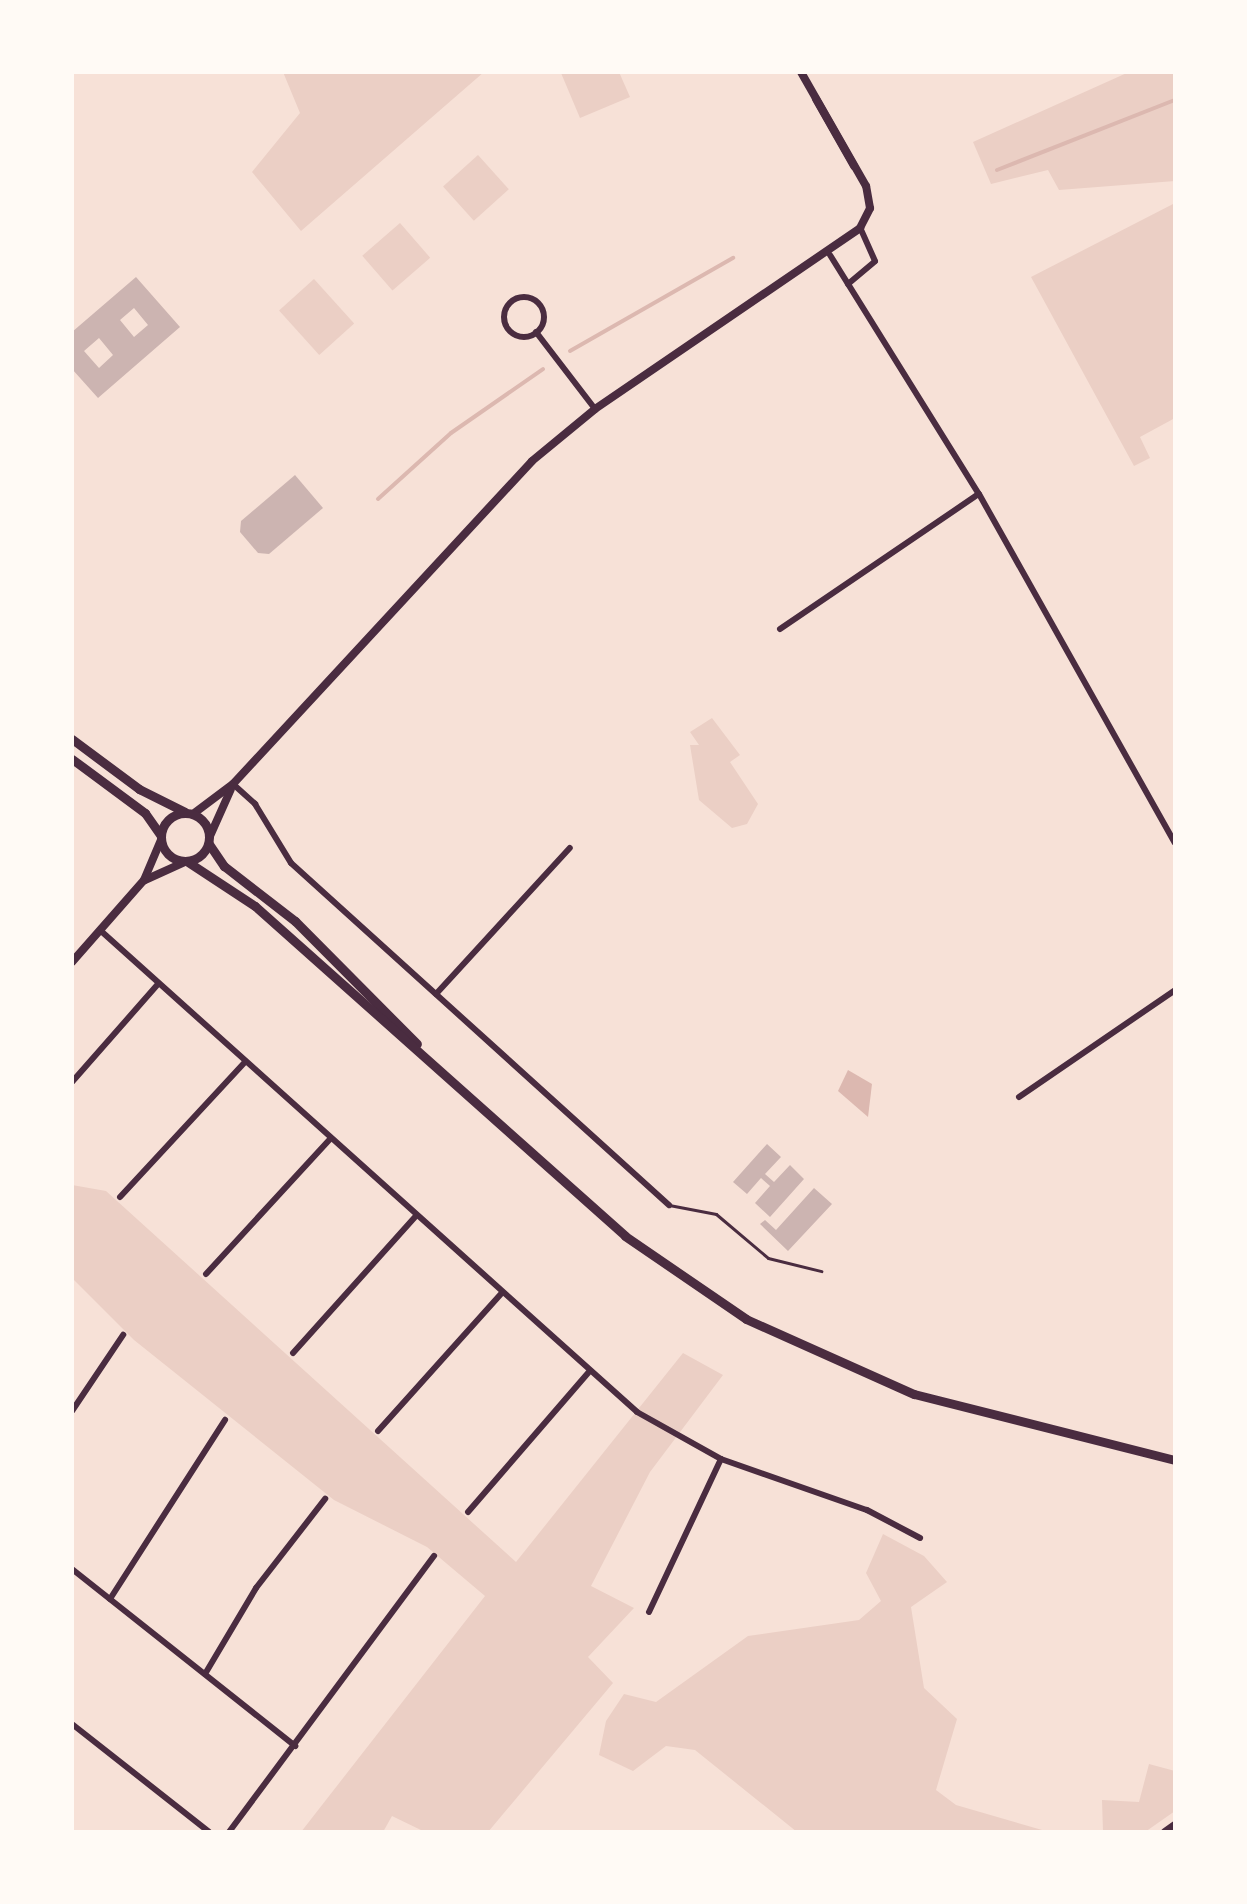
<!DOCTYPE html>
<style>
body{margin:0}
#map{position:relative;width:1247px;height:1904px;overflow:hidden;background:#f7e1d7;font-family:"Times New Roman",serif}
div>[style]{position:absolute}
.green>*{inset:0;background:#ebcfc5;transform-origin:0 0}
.water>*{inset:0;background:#dcb8b0}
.stream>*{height:4px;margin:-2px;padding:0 2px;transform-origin:2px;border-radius:2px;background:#dcb8b0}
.building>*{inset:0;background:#ccb4b1}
.service>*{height:3px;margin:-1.5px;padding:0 1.5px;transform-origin:1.5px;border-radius:1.5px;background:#4a2c40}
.minor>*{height:6px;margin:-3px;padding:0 3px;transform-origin:3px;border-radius:3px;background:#4a2c40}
.minor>.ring{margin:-3px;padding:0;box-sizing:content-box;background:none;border:6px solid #4a2c40;border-radius:50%}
.tertiary>*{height:8px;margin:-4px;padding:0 4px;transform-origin:4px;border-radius:4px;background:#4a2c40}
.secondary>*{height:9px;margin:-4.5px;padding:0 4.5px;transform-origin:4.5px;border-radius:4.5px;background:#4a2c40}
.secondary>.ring{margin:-4.5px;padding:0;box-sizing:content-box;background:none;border:9px solid #4a2c40;border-radius:50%}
span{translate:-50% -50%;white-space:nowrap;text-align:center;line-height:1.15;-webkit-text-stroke:7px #fffaf5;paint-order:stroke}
.frame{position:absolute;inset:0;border:74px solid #fffaf5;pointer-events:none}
</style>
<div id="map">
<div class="green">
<div style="clip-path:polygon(283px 72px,484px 72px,301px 231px,252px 172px,300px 113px)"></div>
<div style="clip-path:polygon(619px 72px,630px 97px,580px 118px,561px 73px)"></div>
<div style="clip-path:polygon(1129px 72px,1175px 72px,1175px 181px,1059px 190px,1048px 170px,991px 184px,973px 142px)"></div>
<div style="left:478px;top:155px;width:46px;height:47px;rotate:48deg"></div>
<div style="clip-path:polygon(1175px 203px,1175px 418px,1140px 437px,1150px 458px,1134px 466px,1031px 277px)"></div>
<div style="left:400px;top:223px;width:46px;height:50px;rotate:49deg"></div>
<div style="left:314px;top:279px;width:60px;height:47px;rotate:48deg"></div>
<div style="clip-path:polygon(712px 718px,740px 755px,730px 762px,758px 804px,747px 824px,732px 828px,699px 800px,690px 745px,699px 745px,690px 732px)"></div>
<div style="clip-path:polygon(72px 1185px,106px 1191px,516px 1562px,683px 1353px,723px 1375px,650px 1472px,591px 1586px,634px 1608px,588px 1657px,613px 1683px,488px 1832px,425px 1832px,392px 1816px,383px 1832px,301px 1832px,485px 1596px,427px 1547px,334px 1500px,134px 1340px,72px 1278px)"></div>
<div style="clip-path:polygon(883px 1534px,924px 1556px,947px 1582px,911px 1607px,924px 1688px,957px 1719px,936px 1790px,956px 1805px,1049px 1832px,797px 1832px,695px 1750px,666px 1746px,633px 1771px,599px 1755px,606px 1721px,624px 1694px,656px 1702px,748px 1636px,859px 1620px,881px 1601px,866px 1573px)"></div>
<div style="clip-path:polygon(1149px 1764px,1175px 1771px,1175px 1811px,1145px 1832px,1103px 1832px,1102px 1800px,1139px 1802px)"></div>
</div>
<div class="water">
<div style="clip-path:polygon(848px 1070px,872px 1084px,868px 1117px,838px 1091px)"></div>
</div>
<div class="stream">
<div style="left:997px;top:170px;width:191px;rotate:-21.5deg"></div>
<div style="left:570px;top:351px;width:188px;rotate:-29.7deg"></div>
<div style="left:378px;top:499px;width:98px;rotate:-42.1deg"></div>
<div style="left:451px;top:433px;width:112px;rotate:-34.8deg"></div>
</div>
<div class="building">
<div style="clip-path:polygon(evenodd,136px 277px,180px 327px,98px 398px,72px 369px,72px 332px,136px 277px,134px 308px,148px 325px,134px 337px,120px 320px,134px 308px,136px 277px,99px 338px,113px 355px,99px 368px,84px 351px,99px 338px)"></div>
<div style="clip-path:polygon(295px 475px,323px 508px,269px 554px,258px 553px,240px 532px,241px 521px)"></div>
<div style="clip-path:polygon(767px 1144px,781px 1157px,765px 1174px,774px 1182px,790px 1165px,804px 1179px,770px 1217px,755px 1203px,770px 1186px,761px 1178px,747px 1194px,733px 1182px)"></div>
<div style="clip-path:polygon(814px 1188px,832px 1204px,788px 1251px,760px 1224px,765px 1220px,776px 1230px)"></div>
</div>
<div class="service">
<div style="left:669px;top:1205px;width:48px;rotate:10.8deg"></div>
<div style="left:716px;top:1214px;width:68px;rotate:40.2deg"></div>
<div style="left:768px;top:1258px;width:55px;rotate:13.8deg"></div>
</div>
<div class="minor">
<div style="left:830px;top:255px;width:282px;rotate:58.1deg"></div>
<div style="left:979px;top:494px;width:400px;rotate:60.7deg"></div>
<div style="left:848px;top:284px;width:35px;rotate:-40deg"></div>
<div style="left:875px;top:261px;width:36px;rotate:-114deg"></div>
<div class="ring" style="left:504px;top:297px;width:34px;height:34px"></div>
<div style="left:536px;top:332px;width:97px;rotate:52.5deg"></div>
<div style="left:780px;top:629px;width:240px;rotate:-34.2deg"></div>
<div style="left:233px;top:784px;width:30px;rotate:42deg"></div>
<div style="left:255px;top:804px;width:69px;rotate:58.6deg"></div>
<div style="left:291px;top:863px;width:510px;rotate:42.14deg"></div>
<div style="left:101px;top:931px;width:720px;rotate:41.9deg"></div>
<div style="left:637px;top:1412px;width:96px;rotate:29.2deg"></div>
<div style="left:721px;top:1459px;width:155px;rotate:19.3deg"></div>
<div style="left:867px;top:1510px;width:60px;rotate:27.8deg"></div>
<div style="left:436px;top:994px;width:198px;rotate:-47.5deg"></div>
<div style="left:72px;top:1082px;width:130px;rotate:-48.7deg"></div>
<div style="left:1019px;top:1097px;width:189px;rotate:-34.4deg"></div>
<div style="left:120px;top:1197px;width:184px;rotate:-47.2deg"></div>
<div style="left:206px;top:1274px;width:183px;rotate:-47.4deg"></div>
<div style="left:293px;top:1353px;width:183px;rotate:-48.1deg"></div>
<div style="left:72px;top:1411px;width:92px;rotate:-56.1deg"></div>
<div style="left:378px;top:1431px;width:184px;rotate:-48.1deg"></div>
<div style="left:468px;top:1512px;width:184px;rotate:-49.2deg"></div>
<div style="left:72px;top:1569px;width:285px;rotate:38.4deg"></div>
<div style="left:110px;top:1599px;width:213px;rotate:-57.3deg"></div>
<div style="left:649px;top:1612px;width:169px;rotate:-64.8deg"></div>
<div style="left:205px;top:1674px;width:100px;rotate:-59.3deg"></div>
<div style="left:256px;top:1588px;width:113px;rotate:-52.2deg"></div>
<div style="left:72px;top:1724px;width:174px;rotate:38.2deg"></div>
<div style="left:229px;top:1832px;width:344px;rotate:-53.4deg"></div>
</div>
<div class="tertiary">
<div style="left:816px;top:99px;width:77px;rotate:60.4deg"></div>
<div style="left:193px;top:814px;width:50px;rotate:-36.9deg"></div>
<div style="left:233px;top:784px;width:440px;rotate:-47.2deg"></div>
<div style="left:532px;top:461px;width:82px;rotate:-39.5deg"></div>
<div style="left:595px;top:409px;width:321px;rotate:-34.3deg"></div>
<div style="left:860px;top:228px;width:22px;rotate:-63deg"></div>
<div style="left:870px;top:208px;width:22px;rotate:-100deg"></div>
<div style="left:866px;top:186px;width:131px;rotate:-119.7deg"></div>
<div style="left:210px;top:836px;width:51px;rotate:-65.9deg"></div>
<div style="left:145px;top:880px;width:44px;rotate:-24.2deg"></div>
<div style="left:72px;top:962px;width:109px;rotate:-48.7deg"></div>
<div style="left:144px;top:880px;width:43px;rotate:-67deg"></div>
<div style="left:1165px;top:1832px;width:12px;rotate:-35deg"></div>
</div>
<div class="secondary">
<div style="left:72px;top:739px;width:84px;rotate:36.7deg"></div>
<div style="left:139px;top:789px;width:51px;rotate:26.6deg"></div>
<div style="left:72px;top:759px;width:91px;rotate:36.5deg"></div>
<div style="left:145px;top:813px;width:28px;rotate:55deg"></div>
<div class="ring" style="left:161px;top:813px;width:39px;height:39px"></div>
<div style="left:209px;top:844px;width:27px;rotate:56deg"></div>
<div style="left:224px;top:866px;width:90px;rotate:37.8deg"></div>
<div style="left:295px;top:921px;width:173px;rotate:45.2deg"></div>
<div style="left:188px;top:862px;width:80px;rotate:33.3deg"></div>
<div style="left:255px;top:906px;width:496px;rotate:41.7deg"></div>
<div style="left:625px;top:1236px;width:147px;rotate:34.4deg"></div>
<div style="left:746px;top:1319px;width:184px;rotate:24.1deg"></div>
<div style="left:914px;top:1394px;width:269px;rotate:14.2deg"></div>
</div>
<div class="frame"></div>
</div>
